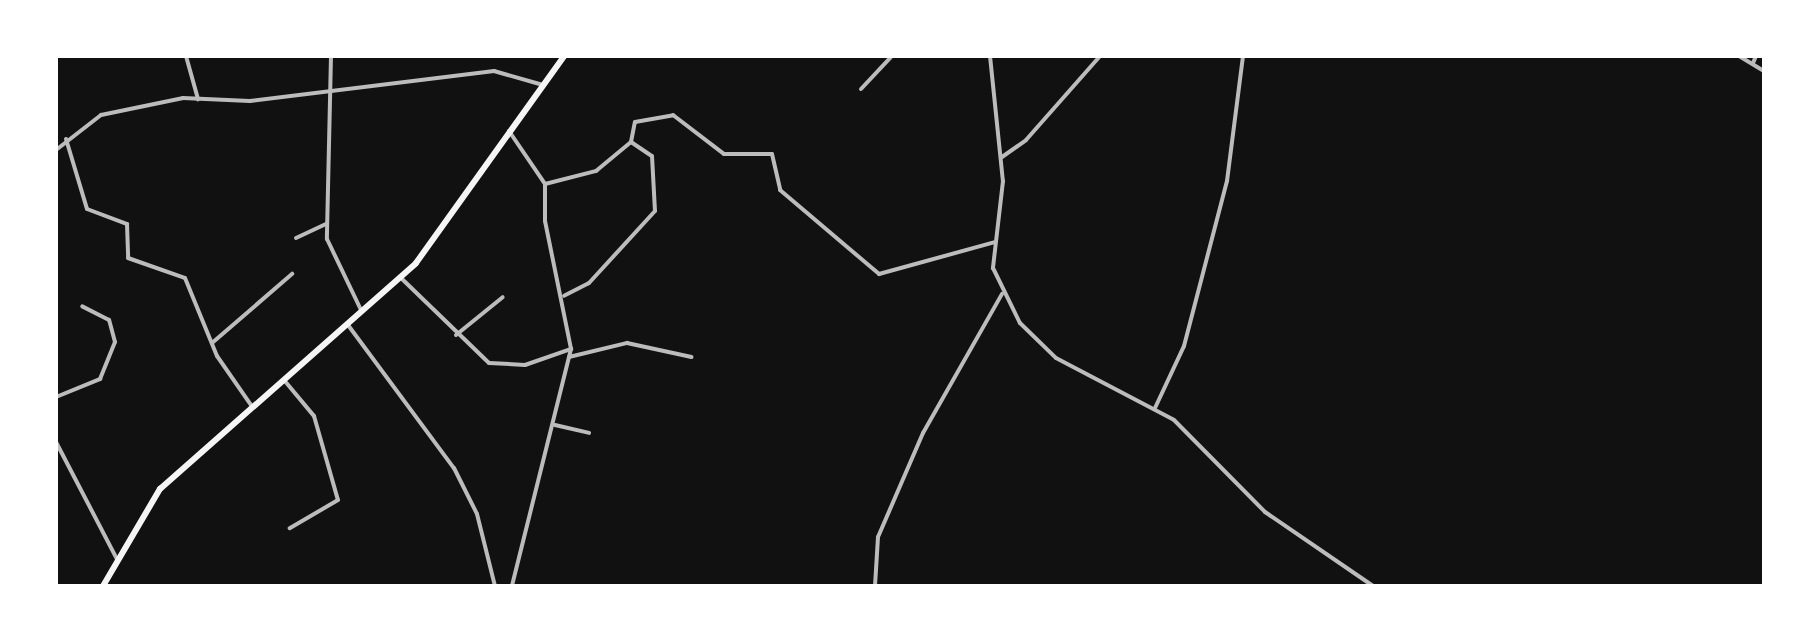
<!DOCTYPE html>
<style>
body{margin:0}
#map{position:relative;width:1820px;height:642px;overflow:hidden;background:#111;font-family:"Nunito Sans",sans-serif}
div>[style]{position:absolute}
.minor>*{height:4px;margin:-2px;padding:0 2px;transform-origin:2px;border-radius:2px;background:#bcbcbc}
.secondary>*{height:6px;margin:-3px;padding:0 3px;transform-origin:3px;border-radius:3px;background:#f5f5f5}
span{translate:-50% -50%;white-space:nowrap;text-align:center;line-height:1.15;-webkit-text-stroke:6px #fff;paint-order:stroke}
.frame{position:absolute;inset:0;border:58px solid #fff;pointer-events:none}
</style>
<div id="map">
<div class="minor">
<div style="left:186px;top:56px;width:45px;rotate:74.4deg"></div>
<div style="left:331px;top:56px;width:183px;rotate:91.3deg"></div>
<div style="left:327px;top:239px;width:79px;rotate:64.4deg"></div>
<div style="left:990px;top:56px;width:126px;rotate:84.1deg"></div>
<div style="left:1003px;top:181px;width:88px;rotate:96.6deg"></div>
<div style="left:993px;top:268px;width:61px;rotate:63.9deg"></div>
<div style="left:1020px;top:323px;width:50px;rotate:44.2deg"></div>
<div style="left:1056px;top:358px;width:133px;rotate:27.7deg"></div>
<div style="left:1174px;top:420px;width:129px;rotate:45.3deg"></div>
<div style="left:1265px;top:512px;width:131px;rotate:34.4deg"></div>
<div style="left:1739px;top:56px;width:29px;rotate:31deg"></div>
<div style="left:1753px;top:63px;width:8px;rotate:-67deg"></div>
<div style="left:861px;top:89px;width:45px;rotate:-46.8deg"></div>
<div style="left:509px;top:131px;width:64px;rotate:55.8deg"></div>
<div style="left:545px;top:184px;width:37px;rotate:90deg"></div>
<div style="left:545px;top:221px;width:131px;rotate:78.5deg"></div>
<div style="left:571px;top:349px;width:244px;rotate:104deg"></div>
<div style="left:66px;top:139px;width:73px;rotate:73.3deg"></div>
<div style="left:87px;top:209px;width:43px;rotate:20.6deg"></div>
<div style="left:127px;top:224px;width:34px;rotate:88deg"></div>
<div style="left:128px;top:258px;width:60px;rotate:19.3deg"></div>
<div style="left:185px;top:278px;width:84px;rotate:67.7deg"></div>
<div style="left:217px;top:356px;width:60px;rotate:55.2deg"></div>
<div style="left:631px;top:142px;width:20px;rotate:-79deg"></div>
<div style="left:635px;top:122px;width:39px;rotate:-10deg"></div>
<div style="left:673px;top:115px;width:64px;rotate:37.4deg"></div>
<div style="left:724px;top:154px;width:48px"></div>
<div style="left:772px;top:154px;width:37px;rotate:77deg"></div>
<div style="left:780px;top:190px;width:130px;rotate:40.3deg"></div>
<div style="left:879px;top:274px;width:120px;rotate:-15.4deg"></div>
<div style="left:56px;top:150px;width:57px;rotate:-37.9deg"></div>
<div style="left:101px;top:115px;width:84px;rotate:-11.7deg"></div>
<div style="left:183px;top:98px;width:67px;rotate:2.6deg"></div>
<div style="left:250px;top:101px;width:246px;rotate:-7deg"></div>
<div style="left:494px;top:71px;width:51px;rotate:15.9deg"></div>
<div style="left:1002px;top:157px;width:29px;rotate:-35deg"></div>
<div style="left:1026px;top:140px;width:112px;rotate:-48.6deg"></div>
<div style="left:545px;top:184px;width:53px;rotate:-14.3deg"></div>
<div style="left:596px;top:171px;width:45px;rotate:-39.6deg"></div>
<div style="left:631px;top:142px;width:25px;rotate:34deg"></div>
<div style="left:652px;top:156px;width:55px;rotate:86.9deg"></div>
<div style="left:655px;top:211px;width:98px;rotate:132.5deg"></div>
<div style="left:589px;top:283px;width:28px;rotate:153deg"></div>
<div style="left:296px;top:238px;width:33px;rotate:-25deg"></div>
<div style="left:401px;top:278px;width:122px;rotate:44deg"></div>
<div style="left:489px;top:363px;width:36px;rotate:3deg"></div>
<div style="left:525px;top:365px;width:49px;rotate:-19.2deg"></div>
<div style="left:348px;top:325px;width:178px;rotate:53.5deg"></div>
<div style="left:454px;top:468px;width:51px;rotate:63.4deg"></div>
<div style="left:477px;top:514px;width:74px;rotate:76deg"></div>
<div style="left:456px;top:335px;width:60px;rotate:-39deg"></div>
<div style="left:212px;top:343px;width:106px;rotate:-40.8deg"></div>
<div style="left:569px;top:357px;width:60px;rotate:-13.6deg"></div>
<div style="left:627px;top:343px;width:66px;rotate:12.3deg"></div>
<div style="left:284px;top:380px;width:47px;rotate:50.2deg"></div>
<div style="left:314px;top:416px;width:87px;rotate:74.1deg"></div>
<div style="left:338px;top:500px;width:56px;rotate:149.7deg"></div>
<div style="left:56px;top:397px;width:48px;rotate:-22.2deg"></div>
<div style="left:100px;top:379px;width:40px;rotate:-68deg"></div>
<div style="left:115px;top:342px;width:23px;rotate:-105deg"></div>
<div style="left:109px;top:320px;width:30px;rotate:-153deg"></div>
<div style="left:1155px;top:408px;width:68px;rotate:-64.9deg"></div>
<div style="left:1184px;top:346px;width:171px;rotate:-75.4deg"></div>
<div style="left:1227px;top:181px;width:126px;rotate:-82.7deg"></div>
<div style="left:555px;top:425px;width:35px;rotate:13deg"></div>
<div style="left:56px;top:442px;width:132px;rotate:62.5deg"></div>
<div style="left:875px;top:586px;width:49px;rotate:-86.5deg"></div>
<div style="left:878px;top:537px;width:113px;rotate:-66.6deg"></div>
<div style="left:923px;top:433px;width:160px;rotate:-60.4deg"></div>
</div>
<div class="secondary">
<div style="left:103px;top:586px;width:113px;rotate:-59.6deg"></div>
<div style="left:160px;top:489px;width:341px;rotate:-41.4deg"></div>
<div style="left:416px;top:263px;width:254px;rotate:-54.4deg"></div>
</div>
<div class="frame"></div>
</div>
